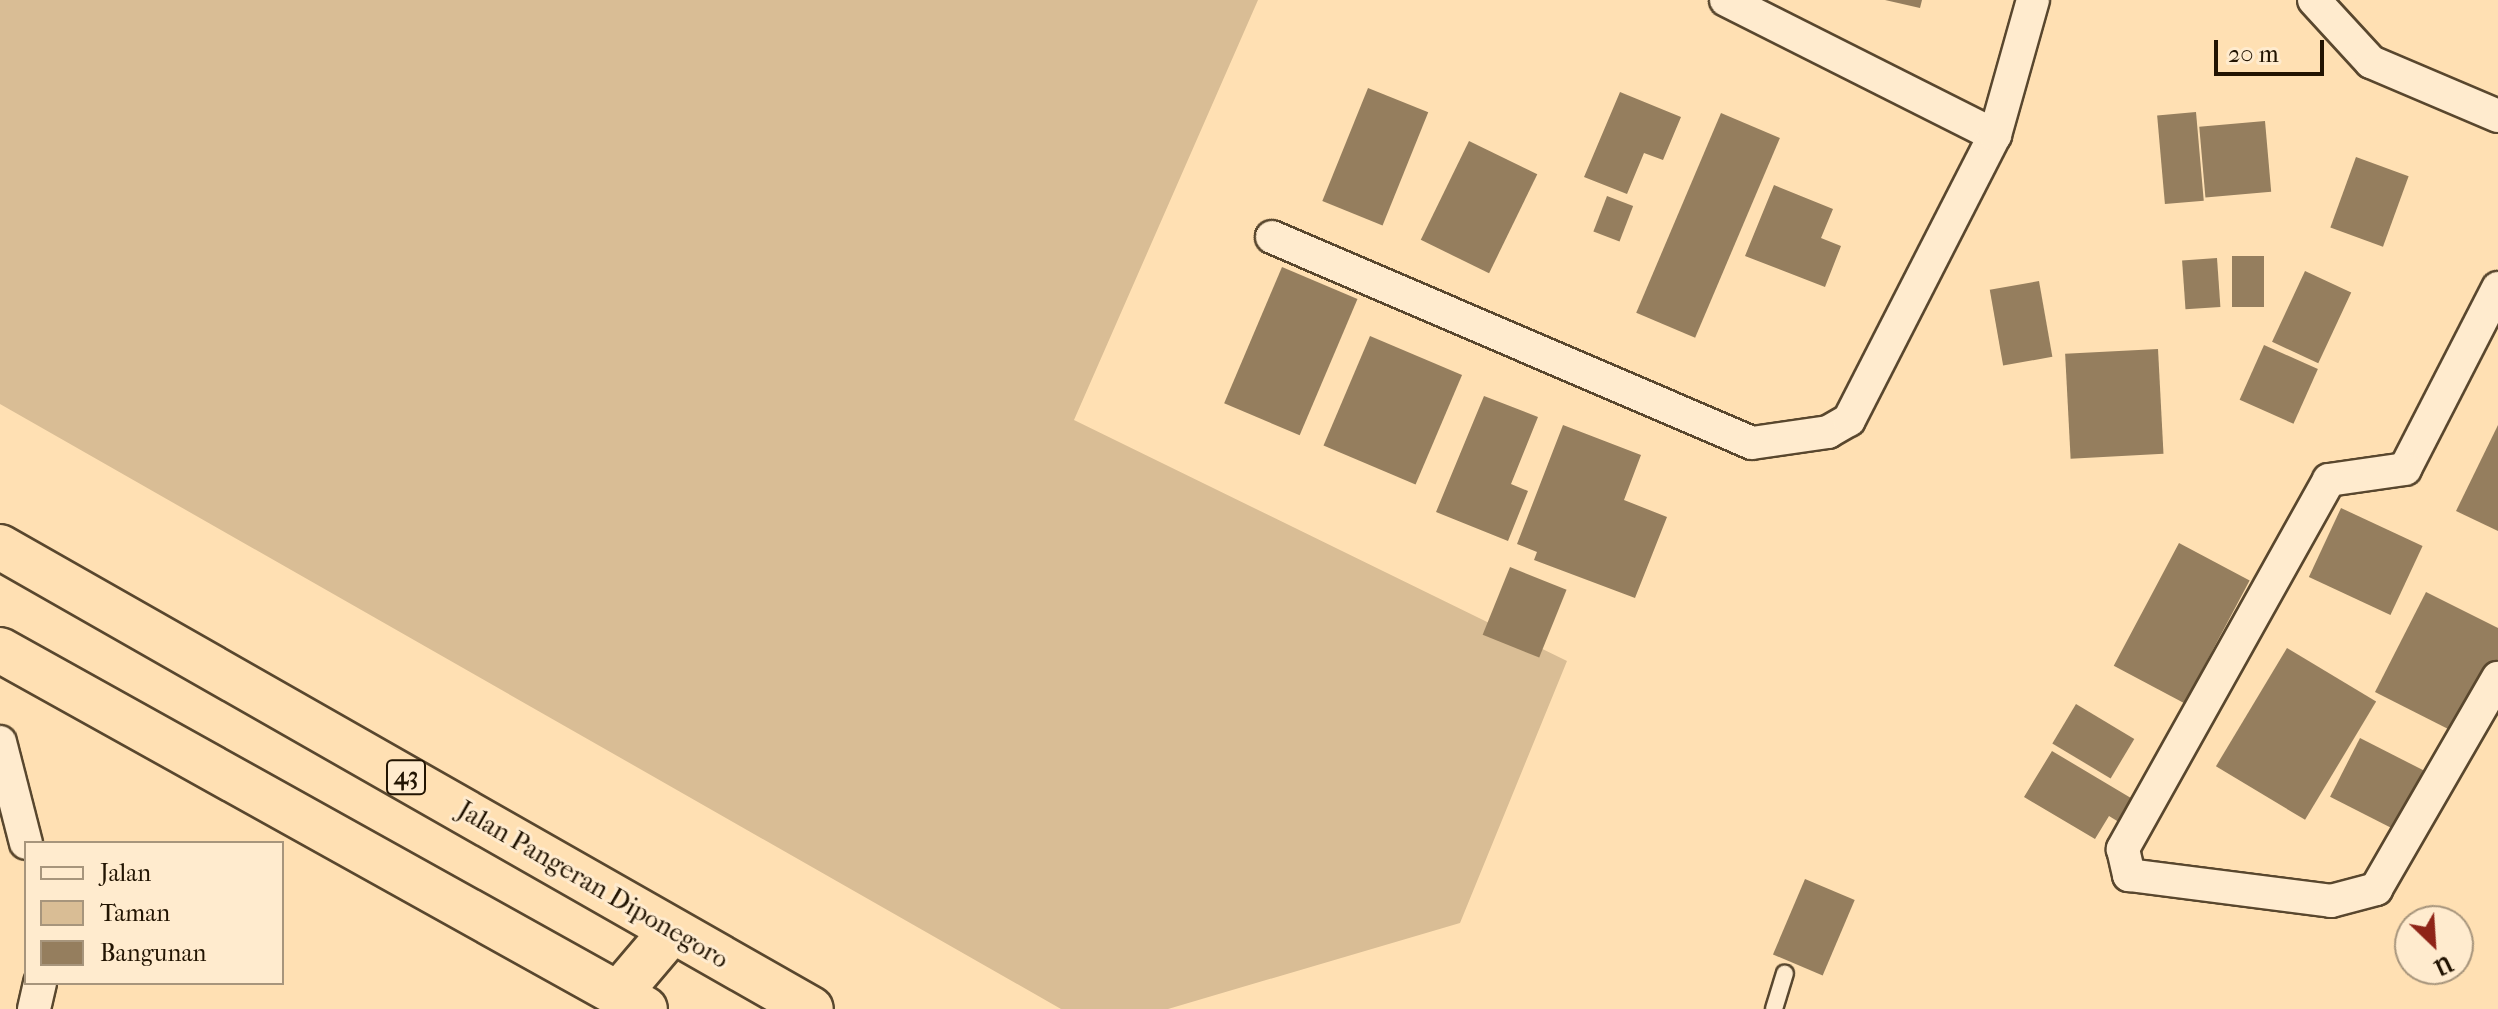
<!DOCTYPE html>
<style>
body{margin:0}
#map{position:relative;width:2498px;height:1009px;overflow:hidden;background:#ffe0b3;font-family:"IM FELL French Canon",serif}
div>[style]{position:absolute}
.green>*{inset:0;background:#d9bd95}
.building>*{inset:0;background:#957e5e;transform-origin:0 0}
.roads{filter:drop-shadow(2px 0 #59472e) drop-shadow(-2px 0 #59472e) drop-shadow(0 2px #59472e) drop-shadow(0 -2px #59472e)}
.service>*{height:16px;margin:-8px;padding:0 8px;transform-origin:8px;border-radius:8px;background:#ffebce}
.minor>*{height:32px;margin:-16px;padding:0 16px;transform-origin:16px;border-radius:16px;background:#ffebce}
.trunk>*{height:44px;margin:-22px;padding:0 22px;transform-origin:22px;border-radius:22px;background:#ffe0b3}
span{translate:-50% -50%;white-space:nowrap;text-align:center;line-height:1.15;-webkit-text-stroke:6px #ffebce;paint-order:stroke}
.shield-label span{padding:2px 6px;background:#ffebce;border:2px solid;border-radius:6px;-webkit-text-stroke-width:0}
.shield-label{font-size:24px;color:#221402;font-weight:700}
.street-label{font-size:26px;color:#221402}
.legend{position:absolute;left:24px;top:841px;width:260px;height:144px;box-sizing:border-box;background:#ffebce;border:2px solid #a7957c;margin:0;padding:10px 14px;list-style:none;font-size:24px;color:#221402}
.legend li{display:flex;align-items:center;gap:16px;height:40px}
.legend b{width:40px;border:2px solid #a7957c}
.north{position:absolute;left:2394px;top:905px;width:80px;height:80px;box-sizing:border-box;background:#ffebce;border:2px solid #a7957c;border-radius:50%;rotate:155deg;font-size:22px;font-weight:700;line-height:32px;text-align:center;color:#221402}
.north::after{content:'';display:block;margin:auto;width:28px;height:36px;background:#8f2418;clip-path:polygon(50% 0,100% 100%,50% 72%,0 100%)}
.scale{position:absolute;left:2214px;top:40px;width:110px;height:36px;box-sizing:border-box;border:4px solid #221402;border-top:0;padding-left:10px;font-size:24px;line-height:28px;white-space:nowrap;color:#221402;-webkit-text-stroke:6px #ffebce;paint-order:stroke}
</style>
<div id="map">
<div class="green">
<div style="clip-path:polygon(0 0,1258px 0,1074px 420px,1567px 661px,1460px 923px,1168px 1009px,1061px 1009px,0 404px)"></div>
</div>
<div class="building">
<div style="clip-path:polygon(1885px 0,1922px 0,1920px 8px)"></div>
<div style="left:1368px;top:88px;width:65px;height:122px;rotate:22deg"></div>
<div style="clip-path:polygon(1620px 92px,1681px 117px,1663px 160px,1644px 153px,1627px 194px,1584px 177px)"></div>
<div style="left:2196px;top:112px;width:89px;height:39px;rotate:85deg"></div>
<div style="left:1721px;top:113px;width:64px;height:217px;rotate:23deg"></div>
<div style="left:2265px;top:121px;width:71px;height:66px;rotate:85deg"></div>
<div style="left:1469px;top:141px;width:76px;height:110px;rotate:26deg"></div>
<div style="left:2356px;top:157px;width:56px;height:75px;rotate:20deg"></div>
<div style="clip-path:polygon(1774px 185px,1833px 209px,1821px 238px,1841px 246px,1825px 287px,1745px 256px)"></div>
<div style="left:1607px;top:196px;width:28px;height:38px;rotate:21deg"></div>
<div style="left:2232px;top:256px;width:32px;height:51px"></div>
<div style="left:2217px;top:258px;width:49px;height:35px;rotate:86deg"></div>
<div style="left:1282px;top:267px;width:82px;height:148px;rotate:23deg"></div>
<div style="left:2305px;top:271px;width:51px;height:78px;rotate:25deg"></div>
<div style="left:2039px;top:281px;width:77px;height:50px;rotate:80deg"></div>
<div style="left:1370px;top:336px;width:100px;height:119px;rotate:23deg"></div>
<div style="left:2264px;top:345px;width:59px;height:60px;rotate:24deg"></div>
<div style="left:2158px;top:349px;width:105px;height:93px;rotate:87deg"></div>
<div style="clip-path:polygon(1484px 396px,1538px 417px,1511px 484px,1528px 491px,1508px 541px,1436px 512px)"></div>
<div style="clip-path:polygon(1563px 425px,1641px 455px,1624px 500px,1667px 517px,1635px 598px,1534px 560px,1537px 552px,1517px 544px)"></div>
<div style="clip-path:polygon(2498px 425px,2498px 531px,2456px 511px)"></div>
<div style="left:2341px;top:508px;width:90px;height:76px;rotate:25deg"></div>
<div style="left:2179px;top:543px;width:80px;height:139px;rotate:28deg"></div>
<div style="left:1510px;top:567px;width:61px;height:73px;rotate:22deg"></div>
<div style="clip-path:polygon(2426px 592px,2498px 628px,2498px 659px,2460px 735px,2375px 692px)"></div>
<div style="left:2287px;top:648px;width:104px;height:138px;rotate:31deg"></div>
<div style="left:2076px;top:704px;width:68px;height:46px;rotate:31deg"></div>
<div style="left:2360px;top:738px;width:75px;height:66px;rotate:27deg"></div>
<div style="clip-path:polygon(2052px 751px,2141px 804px,2127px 827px,2109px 816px,2095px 839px,2024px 797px)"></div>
<div style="left:1805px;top:879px;width:54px;height:82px;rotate:23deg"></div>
</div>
<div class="roads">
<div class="service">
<div style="left:1774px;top:1009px;width:37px;rotate:-73deg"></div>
</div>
<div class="minor">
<div style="left:1726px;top:0;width:301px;rotate:26.7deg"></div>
<div style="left:2314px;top:0;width:84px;rotate:47.4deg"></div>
<div style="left:2371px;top:62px;width:138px;rotate:23deg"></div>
<div style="left:1272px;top:237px;width:522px;rotate:23.23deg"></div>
<div style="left:1752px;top:443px;width:77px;rotate:-8.2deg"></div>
<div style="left:1828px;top:432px;width:24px;rotate:-30deg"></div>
<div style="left:1849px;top:420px;width:320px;rotate:-62.9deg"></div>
<div style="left:1995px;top:135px;width:140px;rotate:-74.3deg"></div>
<div style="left:2498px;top:288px;width:203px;rotate:117.2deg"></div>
<div style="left:2405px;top:469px;width:77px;rotate:171.8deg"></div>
<div style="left:2329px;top:480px;width:423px;rotate:119.2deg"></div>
<div style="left:2123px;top:849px;width:27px;rotate:77deg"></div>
<div style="left:2129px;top:875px;width:204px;rotate:7.3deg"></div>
<div style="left:2331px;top:901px;width:47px;rotate:-14.9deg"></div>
<div style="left:2376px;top:889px;width:244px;rotate:-60deg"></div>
<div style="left:0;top:742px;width:104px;rotate:75.6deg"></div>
<div style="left:34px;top:1009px;width:27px;rotate:-77deg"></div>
</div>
<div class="trunk">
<div style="left:0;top:547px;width:933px;rotate:29.67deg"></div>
<div style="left:0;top:650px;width:738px;rotate:29.1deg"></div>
<div style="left:620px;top:992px;width:79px;rotate:-49.6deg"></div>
</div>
</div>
<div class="shield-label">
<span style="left:406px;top:777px">43</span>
</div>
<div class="street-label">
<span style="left:593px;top:885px;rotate:30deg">Jalan Pangeran Diponegoro</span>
</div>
<ul class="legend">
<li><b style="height:10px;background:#ffebce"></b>Jalan</li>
<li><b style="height:22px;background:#d9bd95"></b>Taman</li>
<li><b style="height:22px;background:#957e5e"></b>Bangunan</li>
</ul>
<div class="north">U</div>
<div class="scale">20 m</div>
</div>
